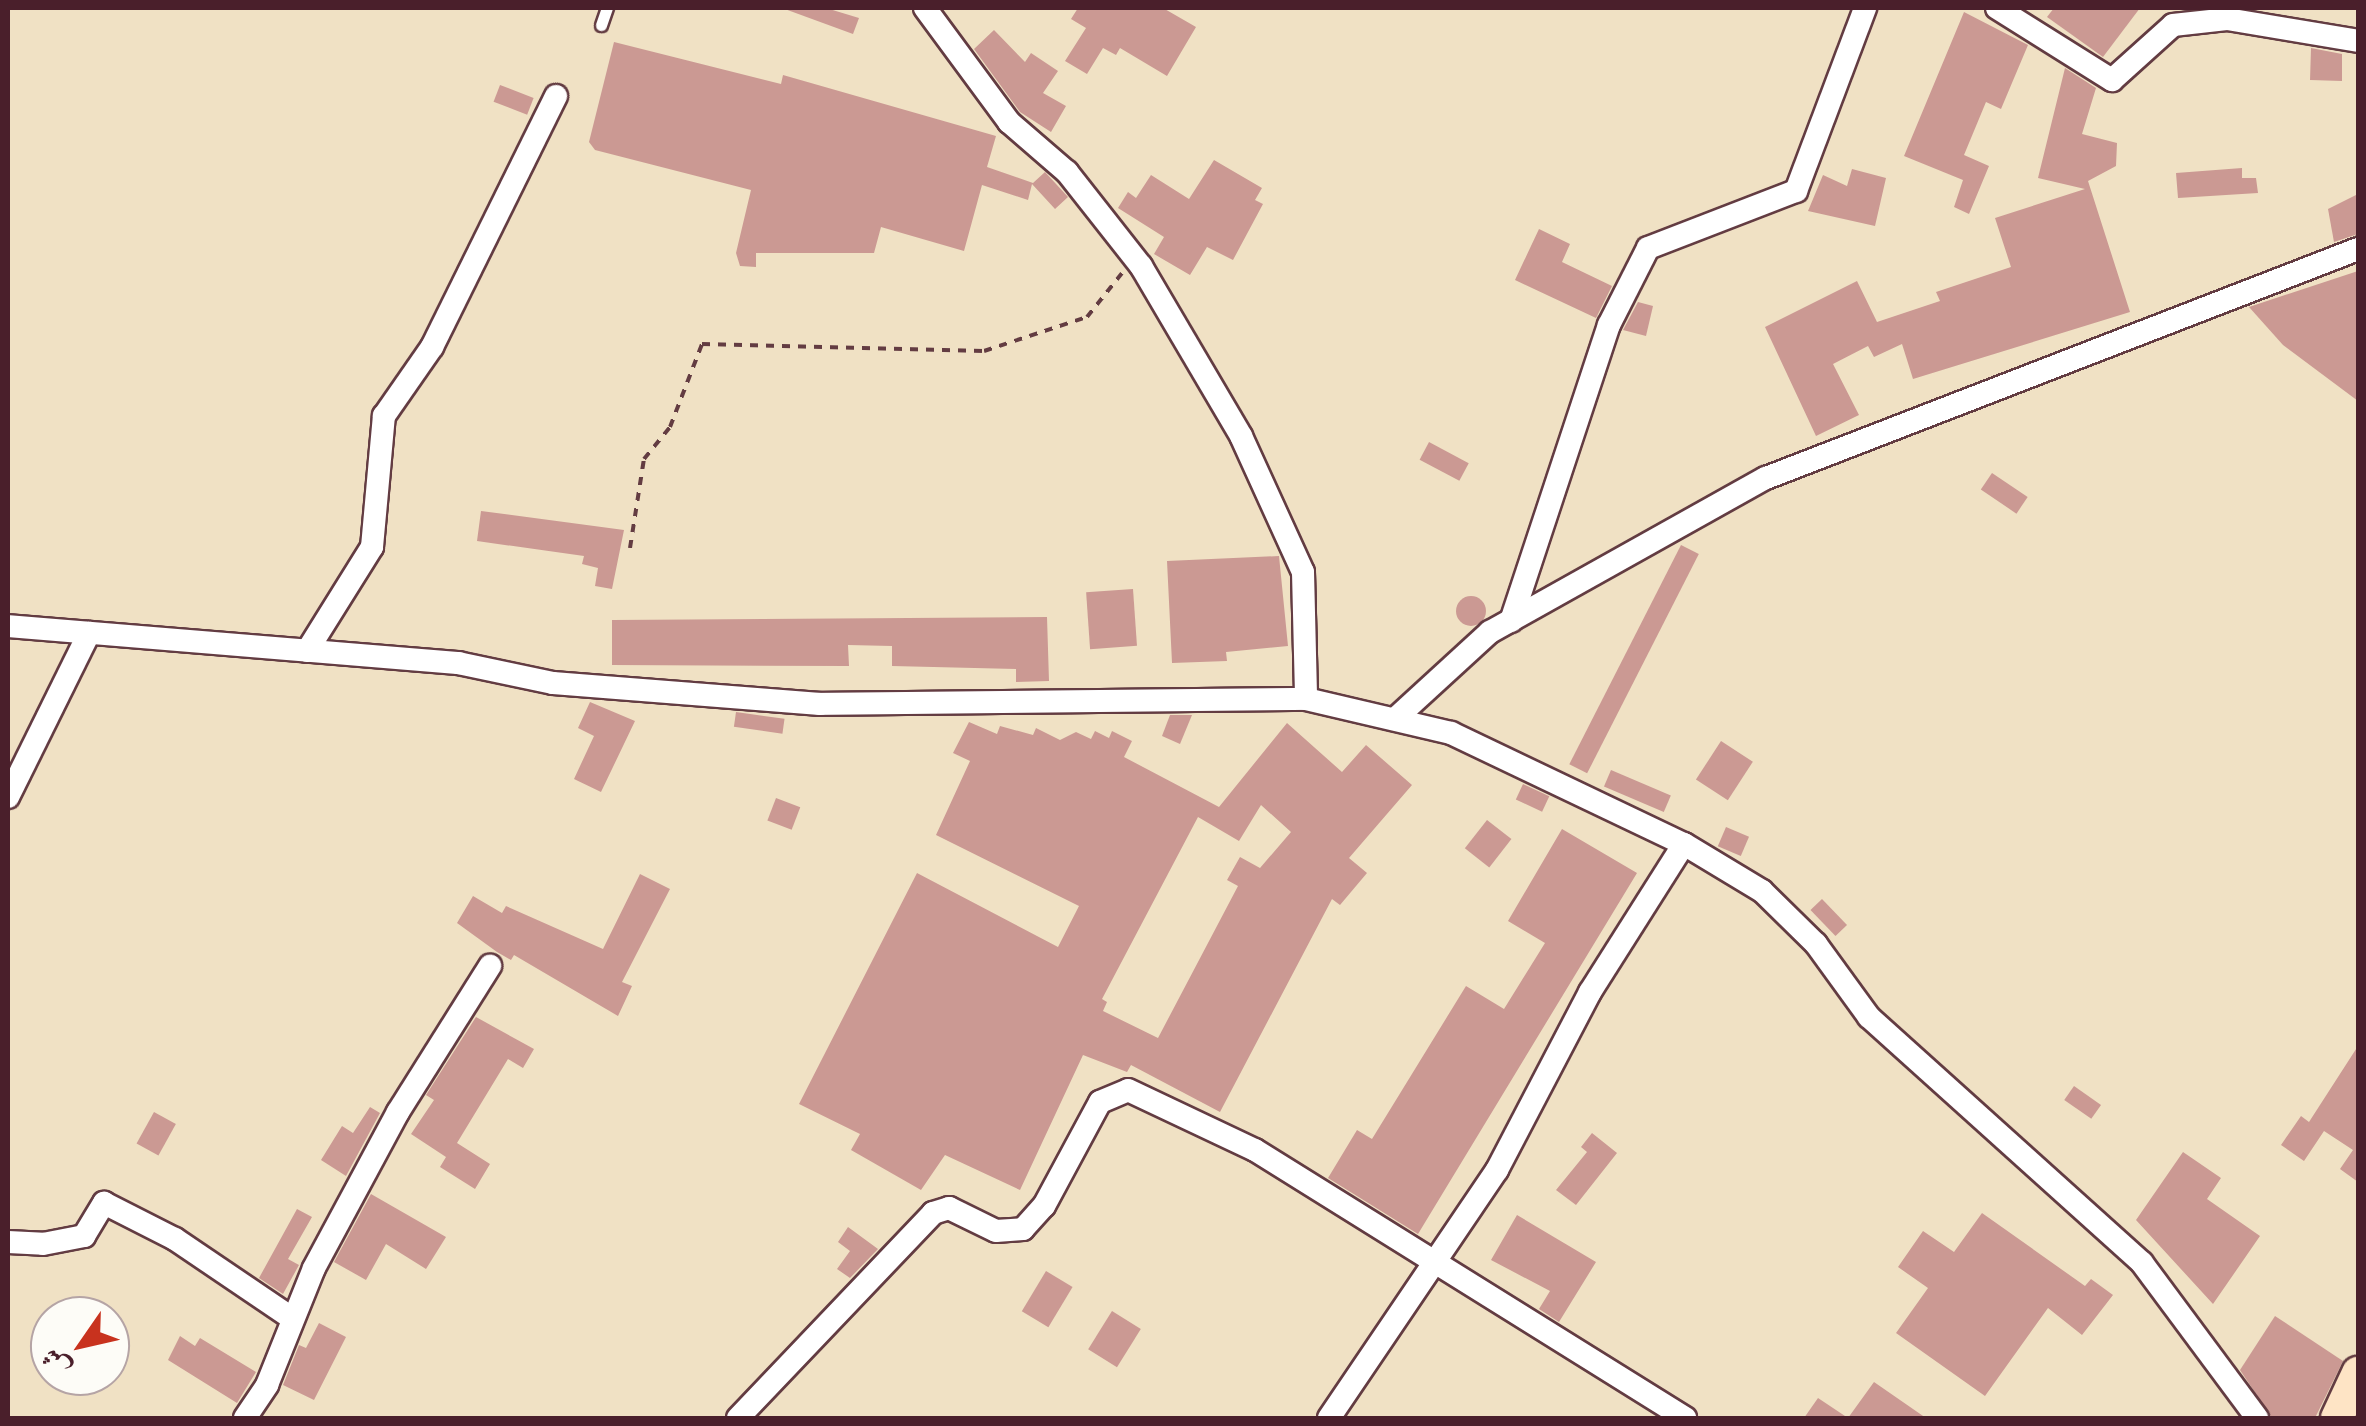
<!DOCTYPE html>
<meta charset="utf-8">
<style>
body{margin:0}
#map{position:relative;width:2366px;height:1426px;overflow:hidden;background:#f0e1c4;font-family:"IM FELL DW Pica",Amiri,serif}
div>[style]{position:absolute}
.building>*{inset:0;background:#cb9993;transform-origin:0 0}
.round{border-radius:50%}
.path>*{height:4px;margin-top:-2px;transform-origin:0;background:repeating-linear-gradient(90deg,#633c42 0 8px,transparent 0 16px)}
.roads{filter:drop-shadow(2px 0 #633c42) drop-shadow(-2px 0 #633c42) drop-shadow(0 2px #633c42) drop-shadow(0 -2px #633c42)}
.lane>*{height:11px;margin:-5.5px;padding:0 5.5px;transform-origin:5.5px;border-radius:5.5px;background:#fff}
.street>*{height:22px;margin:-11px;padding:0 11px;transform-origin:11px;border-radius:11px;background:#fff}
.secondary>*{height:32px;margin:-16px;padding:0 16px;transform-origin:16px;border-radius:16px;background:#fee4c5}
span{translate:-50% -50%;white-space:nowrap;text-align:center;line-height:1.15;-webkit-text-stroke:10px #fdfcf7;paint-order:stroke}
.frame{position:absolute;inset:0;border:10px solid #4a1f2b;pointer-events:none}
.north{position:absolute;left:30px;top:1296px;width:100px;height:100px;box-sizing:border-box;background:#fdfcf7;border:2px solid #b5a4a5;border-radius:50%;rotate:236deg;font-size:28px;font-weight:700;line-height:40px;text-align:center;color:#4a1f2b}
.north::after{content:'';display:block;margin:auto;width:35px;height:45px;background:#c8321e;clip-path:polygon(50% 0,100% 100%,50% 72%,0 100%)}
</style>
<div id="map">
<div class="building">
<div style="clip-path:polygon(782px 8px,826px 8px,859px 18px,853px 34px)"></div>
<div style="clip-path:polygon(1078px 8px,1163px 8px,1196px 27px,1167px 76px,1120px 48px,1116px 55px,1103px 48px,1087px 74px,1065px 61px,1086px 28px,1071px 19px)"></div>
<div style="clip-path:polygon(2054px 8px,2140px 8px,2103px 57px,2047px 17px)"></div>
<div style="clip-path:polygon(1964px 12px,2028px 45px,2001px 109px,1986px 102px,1964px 155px,1989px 166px,1969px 214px,1954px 207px,1963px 180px,1904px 156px)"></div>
<div style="clip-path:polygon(994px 30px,1025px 62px,1031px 53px,1058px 71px,1043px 93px,1066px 106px,1051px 132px,1020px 112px,974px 49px)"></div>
<div style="clip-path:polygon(614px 42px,781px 84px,783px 75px,996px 136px,987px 167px,1033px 183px,1045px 172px,1068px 197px,1055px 209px,1032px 184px,1028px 200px,982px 185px,964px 251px,881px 227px,874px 253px,756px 253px,756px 267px,740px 266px,736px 253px,751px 190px,595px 150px,589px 142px)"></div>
<div style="clip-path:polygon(2311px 48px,2342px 54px,2342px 81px,2310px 80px)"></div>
<div style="clip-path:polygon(2065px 68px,2096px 88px,2082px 134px,2117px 143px,2116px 166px,2088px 181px,2130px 312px,1913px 379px,1902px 344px,1874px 357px,1868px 346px,1833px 364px,1859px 415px,1816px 436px,1765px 327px,1857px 281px,1877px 322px,1940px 301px,1936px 292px,2011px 267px,1995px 218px,2085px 189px,2038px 178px)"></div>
<div style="left:500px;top:85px;width:36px;height:18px;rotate:21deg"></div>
<div style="clip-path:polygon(1214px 160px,1262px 188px,1255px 200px,1263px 204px,1233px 260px,1207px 247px,1190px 275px,1154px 254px,1164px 237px,1118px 208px,1128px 192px,1136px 198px,1151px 175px,1189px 199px)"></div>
<div style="clip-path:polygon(2242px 168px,2242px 178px,2256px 178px,2258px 193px,2178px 198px,2176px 173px)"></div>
<div style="clip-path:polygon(1852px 169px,1886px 178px,1875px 226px,1808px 211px,1823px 175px,1847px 186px)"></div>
<div style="clip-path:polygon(2358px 194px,2358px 234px,2334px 242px,2328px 209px)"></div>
<div style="clip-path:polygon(1539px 229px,1570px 244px,1562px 262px,1612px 286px,1596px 318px,1515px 280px)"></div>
<div style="clip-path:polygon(2358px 271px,2358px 401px,2283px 345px,2249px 307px)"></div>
<div style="clip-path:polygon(1638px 302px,1653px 306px,1646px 336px,1623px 330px)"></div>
<div style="left:1429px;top:442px;width:45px;height:20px;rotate:28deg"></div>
<div style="left:1992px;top:473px;width:43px;height:20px;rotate:34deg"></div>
<div style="clip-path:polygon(481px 511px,624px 530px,612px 589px,595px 586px,598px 568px,582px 564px,584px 556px,477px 541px)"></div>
<div style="left:1681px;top:545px;width:20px;height:246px;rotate:27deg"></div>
<div style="clip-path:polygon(1279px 556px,1288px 646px,1226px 652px,1227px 661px,1172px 663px,1167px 561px)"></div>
<div style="left:1133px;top:589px;width:57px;height:47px;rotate:86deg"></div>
<div class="round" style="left:1456px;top:596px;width:30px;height:30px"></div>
<div style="clip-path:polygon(1047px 617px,1049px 681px,1016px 682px,1016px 669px,892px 666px,892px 646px,848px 645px,849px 666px,612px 665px,612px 620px)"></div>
<div style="clip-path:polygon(590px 702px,635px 721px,601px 792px,574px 779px,594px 736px,578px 728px)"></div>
<div style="left:736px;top:712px;width:49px;height:15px;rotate:8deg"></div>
<div style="clip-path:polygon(1170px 715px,1192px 715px,1180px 744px,1162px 736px)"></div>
<div style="clip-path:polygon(evenodd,969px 722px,997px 734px,1000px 726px,1033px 735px,1036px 728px,1060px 740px,1076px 732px,1091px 739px,1095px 731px,1109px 738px,1112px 731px,1132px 741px,1124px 757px,1219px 807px,1287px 723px,1342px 772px,1366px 745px,1412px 785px,1349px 858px,1367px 873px,1340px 905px,1332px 899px,1220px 1112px,1131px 1065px,1127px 1072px,1083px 1055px,1020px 1190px,945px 1155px,921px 1190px,851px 1150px,860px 1134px,799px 1104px,917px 873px,1058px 947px,1079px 906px,936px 835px,970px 761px,953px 753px,969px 722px,1261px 805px,1291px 832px,1260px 868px,1240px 857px,1227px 880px,1238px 886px,1158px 1038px,1103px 1011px,1107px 1002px,1102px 999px,1198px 817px,1239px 841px,1261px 805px)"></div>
<div style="left:1721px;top:741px;width:38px;height:46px;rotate:33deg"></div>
<div style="left:1611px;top:770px;width:65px;height:18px;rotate:23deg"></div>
<div style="left:1523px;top:784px;width:29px;height:17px;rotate:25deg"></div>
<div style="left:776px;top:798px;width:26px;height:24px;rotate:21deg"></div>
<div style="left:1487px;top:820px;width:31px;height:36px;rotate:38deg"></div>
<div style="left:1726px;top:827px;width:25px;height:21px;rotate:23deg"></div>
<div style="clip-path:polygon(1562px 829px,1637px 873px,1418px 1234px,1328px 1178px,1357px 1130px,1372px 1139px,1466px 986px,1504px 1009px,1545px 943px,1508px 921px)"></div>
<div style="clip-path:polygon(640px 874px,670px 889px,622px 982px,632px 986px,618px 1016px,514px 955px,511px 960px,497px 952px,457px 923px,473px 896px,502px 913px,506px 906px,603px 949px)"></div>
<div style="left:1822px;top:899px;width:36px;height:16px;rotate:46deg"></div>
<div style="clip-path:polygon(476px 1017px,534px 1049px,523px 1068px,508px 1059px,457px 1143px,490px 1164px,475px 1189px,440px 1167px,446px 1157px,411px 1134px,434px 1100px,426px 1095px)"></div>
<div style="clip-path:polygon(2358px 1046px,2358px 1182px,2340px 1169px,2353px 1150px,2324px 1131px,2304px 1161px,2281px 1145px,2301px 1116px,2309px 1122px)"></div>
<div style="left:2074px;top:1086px;width:33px;height:17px;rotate:35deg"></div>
<div style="clip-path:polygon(370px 1107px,380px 1113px,346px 1176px,321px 1160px,342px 1126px,353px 1133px)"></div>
<div style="left:154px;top:1112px;width:25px;height:36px;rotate:29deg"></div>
<div style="clip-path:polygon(1592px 1133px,1617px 1153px,1576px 1205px,1556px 1190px,1587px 1152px,1581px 1147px)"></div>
<div style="clip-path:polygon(2183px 1152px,2221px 1178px,2207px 1199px,2260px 1236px,2213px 1304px,2136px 1220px)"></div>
<div style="clip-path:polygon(371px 1194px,446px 1237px,426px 1269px,386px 1244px,366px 1280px,334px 1262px)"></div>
<div style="clip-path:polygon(297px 1209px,312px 1217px,288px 1259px,299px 1265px,283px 1294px,259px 1278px)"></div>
<div style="clip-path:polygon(1982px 1213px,2085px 1286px,2091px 1279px,2113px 1295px,2082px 1335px,2048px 1308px,1985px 1396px,1896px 1333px,1928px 1288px,1898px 1267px,1923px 1231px,1954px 1252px)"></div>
<div style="clip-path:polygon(1517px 1215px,1596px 1262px,1559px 1322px,1539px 1309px,1550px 1291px,1491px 1260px)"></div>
<div style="clip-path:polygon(848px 1227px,878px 1249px,850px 1278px,837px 1269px,850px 1251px,838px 1242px)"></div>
<div style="left:1046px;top:1271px;width:31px;height:47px;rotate:31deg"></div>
<div style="left:1112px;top:1311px;width:34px;height:45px;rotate:32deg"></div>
<div style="clip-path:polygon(2275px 1316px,2343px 1361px,2315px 1418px,2272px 1418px,2240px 1370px)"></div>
<div style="clip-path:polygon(319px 1323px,346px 1337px,314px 1400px,283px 1385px,299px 1345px,306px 1348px)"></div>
<div style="clip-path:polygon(180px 1336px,195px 1346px,200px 1338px,256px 1372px,237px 1403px,168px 1360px)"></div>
<div style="clip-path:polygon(1874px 1382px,1926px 1418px,1804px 1418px,1818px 1398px,1848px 1418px)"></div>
</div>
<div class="path">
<div style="left:630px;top:548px;width:90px;rotate:-81.1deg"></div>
<div style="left:644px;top:459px;width:41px;rotate:-50.9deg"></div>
<div style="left:670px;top:427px;width:89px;rotate:-68.9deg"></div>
<div style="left:702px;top:344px;width:282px;rotate:1.4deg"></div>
<div style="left:984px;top:351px;width:108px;rotate:-18.3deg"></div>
<div style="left:1087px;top:317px;width:56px;rotate:-51.5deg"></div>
</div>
<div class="roads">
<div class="lane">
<div style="left:601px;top:25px;width:18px;rotate:-71deg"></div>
</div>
<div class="street">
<div style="left:925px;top:8px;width:142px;rotate:53.6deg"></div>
<div style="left:1009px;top:122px;width:77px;rotate:40.8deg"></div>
<div style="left:1067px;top:172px;width:120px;rotate:51.8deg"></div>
<div style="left:1141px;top:266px;width:197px;rotate:59.5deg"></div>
<div style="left:1241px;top:436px;width:149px;rotate:65.5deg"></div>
<div style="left:1303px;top:572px;width:127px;rotate:88.6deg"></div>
<div style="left:1997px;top:8px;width:136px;rotate:32.1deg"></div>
<div style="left:2112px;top:80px;width:82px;rotate:-42deg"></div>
<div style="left:2173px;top:25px;width:54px;rotate:-6.3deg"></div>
<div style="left:2227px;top:19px;width:133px;rotate:9.5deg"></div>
<div style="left:1511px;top:621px;width:312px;rotate:-71.7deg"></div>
<div style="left:1609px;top:325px;width:86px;rotate:-63.1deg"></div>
<div style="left:1648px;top:248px;width:159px;rotate:-21.1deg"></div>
<div style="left:1796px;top:191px;width:196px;rotate:-69.3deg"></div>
<div style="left:8px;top:626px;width:452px;rotate:4.7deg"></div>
<div style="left:458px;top:663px;width:97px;rotate:11.9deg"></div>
<div style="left:553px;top:683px;width:268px;rotate:4.5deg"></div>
<div style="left:820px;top:704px;width:486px;rotate:-0.6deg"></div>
<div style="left:1306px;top:699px;width:149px;rotate:13.2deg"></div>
<div style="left:1451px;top:733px;width:258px;rotate:25.5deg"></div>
<div style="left:1684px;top:844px;width:91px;rotate:31.1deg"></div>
<div style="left:1762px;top:891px;width:76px;rotate:44.5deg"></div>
<div style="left:1816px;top:944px;width:90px;rotate:54deg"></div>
<div style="left:1869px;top:1017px;width:367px;rotate:42deg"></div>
<div style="left:2142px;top:1263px;width:193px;rotate:53.4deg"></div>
<div style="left:307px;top:651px;width:123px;rotate:-58deg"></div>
<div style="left:372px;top:547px;width:132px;rotate:-84.8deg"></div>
<div style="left:384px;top:416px;width:84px;rotate:-55.2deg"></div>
<div style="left:432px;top:347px;width:280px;rotate:-63.7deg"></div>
<div style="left:1395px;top:719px;width:129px;rotate:-42.5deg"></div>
<div style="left:1490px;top:632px;width:316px;rotate:-29.2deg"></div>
<div style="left:1766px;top:478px;width:635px;rotate:-21.15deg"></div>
<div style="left:8px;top:797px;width:183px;rotate:-63.7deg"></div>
<div style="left:8px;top:1242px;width:35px;rotate:3deg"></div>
<div style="left:43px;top:1244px;width:42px;rotate:-11deg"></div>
<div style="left:84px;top:1236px;width:39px;rotate:-59deg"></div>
<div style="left:104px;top:1203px;width:80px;rotate:26.9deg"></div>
<div style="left:175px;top:1239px;width:139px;rotate:34.1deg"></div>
<div style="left:245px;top:1418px;width:40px;rotate:-56deg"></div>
<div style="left:267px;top:1385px;width:126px;rotate:-68.1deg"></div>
<div style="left:314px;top:1268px;width:177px;rotate:-61.7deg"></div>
<div style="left:398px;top:1112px;width:173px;rotate:-57.8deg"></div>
<div style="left:738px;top:1418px;width:283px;rotate:-46.4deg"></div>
<div style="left:933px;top:1213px;width:17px;rotate:-17deg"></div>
<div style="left:949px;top:1208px;width:52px;rotate:26.1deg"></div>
<div style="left:996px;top:1231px;width:27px;rotate:-4deg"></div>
<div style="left:1023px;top:1229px;width:31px;rotate:-48deg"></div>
<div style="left:1044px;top:1206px;width:118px;rotate:-61.7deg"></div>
<div style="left:1100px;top:1102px;width:30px;rotate:-23deg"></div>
<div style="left:1128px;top:1090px;width:140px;rotate:25.3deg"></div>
<div style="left:1255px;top:1150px;width:507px;rotate:31.93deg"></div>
<div style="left:1329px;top:1418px;width:300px;rotate:-55.9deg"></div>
<div style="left:1497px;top:1170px;width:201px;rotate:-62.4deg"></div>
<div style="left:1590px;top:992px;width:175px;rotate:-57.6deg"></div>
</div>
<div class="secondary">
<div style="left:2337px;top:1418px;width:50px;rotate:-65deg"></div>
</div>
</div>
<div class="frame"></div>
<div class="north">ش</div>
</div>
